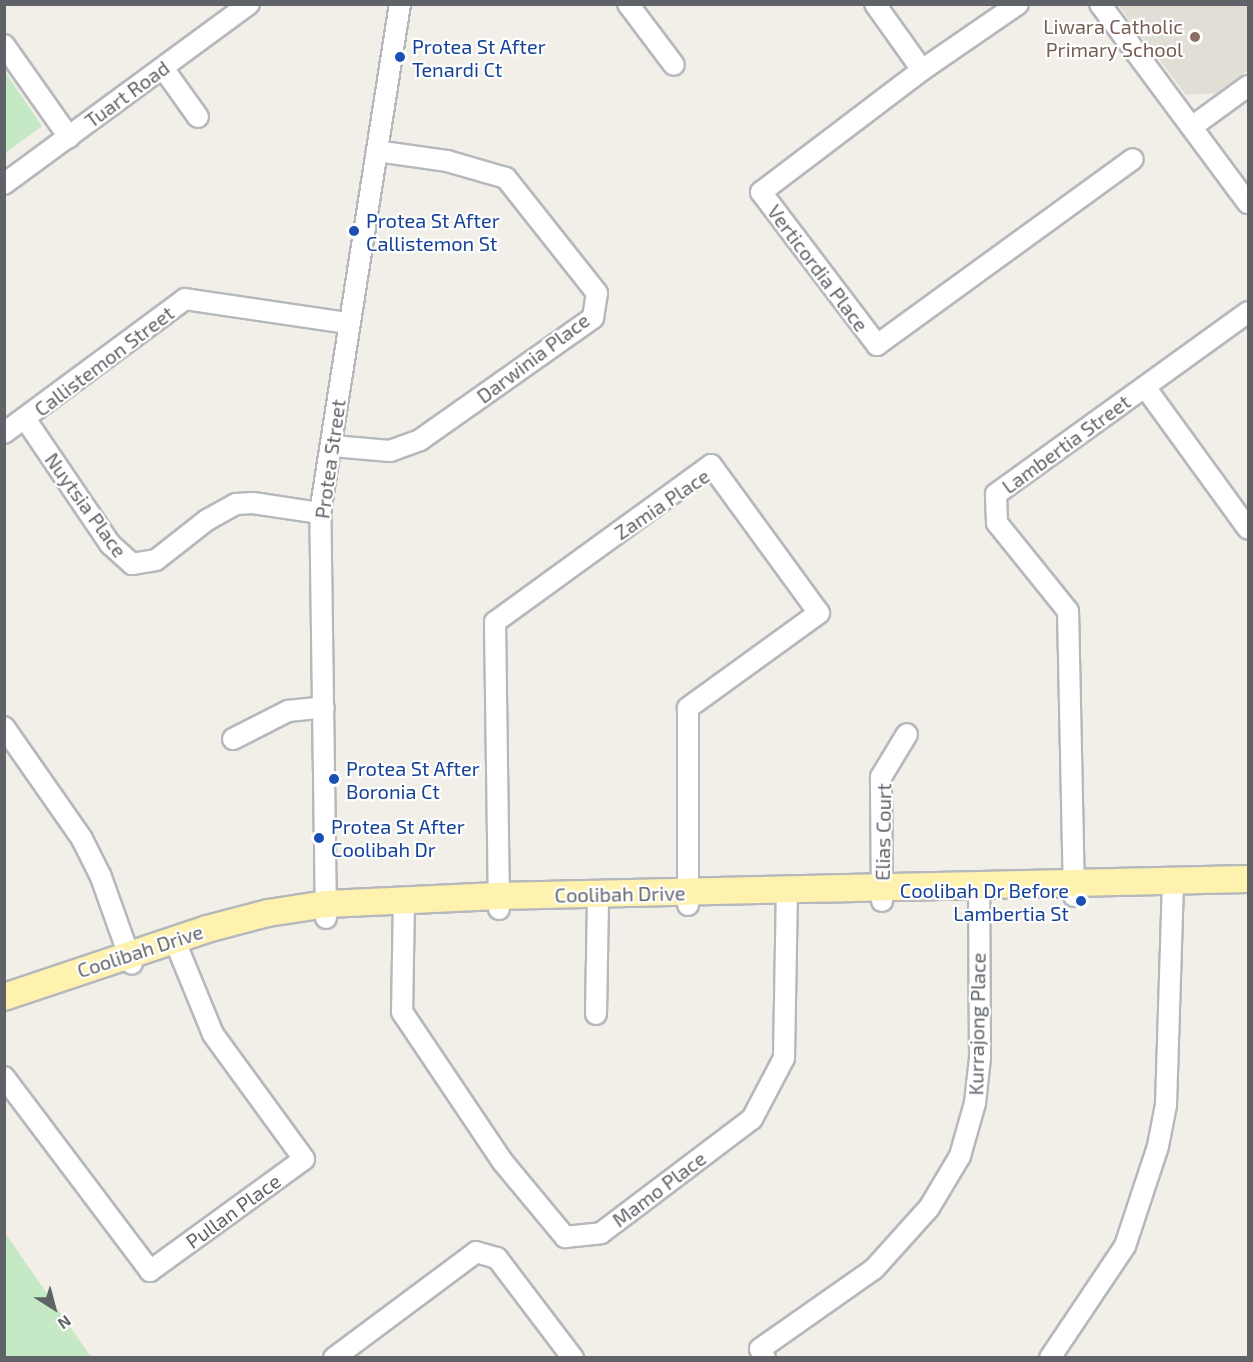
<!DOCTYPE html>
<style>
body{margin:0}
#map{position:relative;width:1253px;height:1362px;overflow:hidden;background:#f1efe8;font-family:"Exo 2",sans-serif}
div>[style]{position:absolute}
.education>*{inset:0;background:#e1ded6}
.green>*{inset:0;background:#c5e8c5}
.roads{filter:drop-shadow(2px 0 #b5b8bc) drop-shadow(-2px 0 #b5b8bc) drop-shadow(0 2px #b5b8bc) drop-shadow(0 -2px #b5b8bc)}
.minor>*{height:20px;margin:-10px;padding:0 10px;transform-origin:10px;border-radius:10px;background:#fff}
.major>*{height:26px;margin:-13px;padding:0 13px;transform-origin:13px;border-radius:13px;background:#fff2af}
.dots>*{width:16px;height:16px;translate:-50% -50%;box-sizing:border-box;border:3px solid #fff;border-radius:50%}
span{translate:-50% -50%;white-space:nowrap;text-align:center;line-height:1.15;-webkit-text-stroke:4.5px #fff;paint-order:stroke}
.education-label{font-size:20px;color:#785e54}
.right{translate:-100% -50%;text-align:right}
.transit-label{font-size:20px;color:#164399}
.left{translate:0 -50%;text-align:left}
.street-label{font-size:20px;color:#5f6368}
.frame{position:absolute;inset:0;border:6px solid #5f6368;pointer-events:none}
.north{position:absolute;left:24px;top:1278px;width:60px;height:60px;-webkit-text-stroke:4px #fff;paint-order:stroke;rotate:144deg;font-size:16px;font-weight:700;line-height:24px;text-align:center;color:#5f6368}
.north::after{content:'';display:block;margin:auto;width:21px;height:27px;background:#5f6368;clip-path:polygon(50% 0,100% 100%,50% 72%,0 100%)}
</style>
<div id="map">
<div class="education">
<div style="clip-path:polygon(1118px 5px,1248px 5px,1248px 70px,1217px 93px,1186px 95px)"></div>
</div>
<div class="green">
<div style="clip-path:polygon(5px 72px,42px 126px,5px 153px,4px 153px)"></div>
<div style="clip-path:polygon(5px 1233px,91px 1357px,5px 1357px)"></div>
</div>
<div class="roads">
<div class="minor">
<div style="left:628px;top:4px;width:76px;rotate:53deg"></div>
<div style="left:875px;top:4px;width:81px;rotate:54.5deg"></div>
<div style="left:1018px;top:4px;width:116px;rotate:145.5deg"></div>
<div style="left:922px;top:70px;width:202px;rotate:142.8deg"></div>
<div style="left:761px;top:192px;width:192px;rotate:52.8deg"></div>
<div style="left:877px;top:345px;width:316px;rotate:-36deg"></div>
<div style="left:1100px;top:4px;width:248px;rotate:53.4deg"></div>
<div style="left:4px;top:45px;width:113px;rotate:54.8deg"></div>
<div style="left:163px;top:68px;width:60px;rotate:54.5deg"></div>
<div style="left:1193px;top:126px;width:68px;rotate:-36deg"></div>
<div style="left:4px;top:184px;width:304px;rotate:-36.3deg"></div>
<div style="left:1145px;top:387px;width:175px;rotate:54deg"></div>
<div style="left:26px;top:420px;width:150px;rotate:55.9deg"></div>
<div style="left:110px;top:544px;width:30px;rotate:42deg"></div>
<div style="left:132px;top:564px;width:24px;rotate:-9deg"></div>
<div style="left:156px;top:560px;width:65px;rotate:-38.1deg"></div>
<div style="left:207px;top:520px;width:33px;rotate:-29deg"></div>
<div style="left:236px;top:504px;width:17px;rotate:-3deg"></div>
<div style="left:253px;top:503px;width:68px;rotate:8.5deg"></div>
<div style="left:4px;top:433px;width:225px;rotate:-36.5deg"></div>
<div style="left:185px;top:299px;width:165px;rotate:8.4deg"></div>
<div style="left:333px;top:446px;width:57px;rotate:5deg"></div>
<div style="left:390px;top:451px;width:32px;rotate:-20deg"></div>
<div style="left:420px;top:440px;width:212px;rotate:-35.2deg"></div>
<div style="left:593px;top:318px;width:25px;rotate:-81deg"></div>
<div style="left:597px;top:293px;width:147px;rotate:-128.4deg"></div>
<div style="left:506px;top:178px;width:61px;rotate:-163.9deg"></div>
<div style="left:447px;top:161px;width:71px;rotate:-171.9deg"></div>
<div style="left:4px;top:727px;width:136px;rotate:55.1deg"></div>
<div style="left:82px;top:839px;width:42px;rotate:63.4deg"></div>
<div style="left:101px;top:877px;width:92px;rotate:70.4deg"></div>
<div style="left:233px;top:739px;width:62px;rotate:-27deg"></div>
<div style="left:288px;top:711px;width:36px;rotate:-6deg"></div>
<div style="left:1074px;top:896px;width:285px;rotate:-91.2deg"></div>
<div style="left:1068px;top:611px;width:113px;rotate:-128.9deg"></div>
<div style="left:997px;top:523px;width:29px;rotate:-92deg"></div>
<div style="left:996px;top:494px;width:311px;rotate:-35.8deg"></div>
<div style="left:404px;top:900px;width:112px;rotate:91deg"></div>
<div style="left:402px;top:1012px;width:179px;rotate:56.1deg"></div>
<div style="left:502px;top:1161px;width:99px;rotate:50.3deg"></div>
<div style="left:565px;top:1237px;width:36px;rotate:-6deg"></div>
<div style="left:601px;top:1233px;width:189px;rotate:-37.1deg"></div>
<div style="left:752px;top:1119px;width:69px;rotate:-62.3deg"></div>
<div style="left:784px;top:1058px;width:168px;rotate:-89deg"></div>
<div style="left:882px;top:901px;width:124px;rotate:-90.5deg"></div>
<div style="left:881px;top:777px;width:50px;rotate:-58.8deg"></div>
<div style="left:499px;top:909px;width:287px;rotate:-90.8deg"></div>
<div style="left:495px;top:622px;width:267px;rotate:-36deg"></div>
<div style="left:711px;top:465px;width:183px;rotate:53.9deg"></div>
<div style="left:819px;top:613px;width:162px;rotate:144.1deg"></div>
<div style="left:688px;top:708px;width:197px;rotate:90deg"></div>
<div style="left:326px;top:918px;width:405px;rotate:-90.8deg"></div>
<div style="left:320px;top:513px;width:515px;rotate:-81.07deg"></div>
<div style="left:596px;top:1014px;width:120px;rotate:-89deg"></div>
<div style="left:4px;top:1077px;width:243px;rotate:53deg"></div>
<div style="left:150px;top:1271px;width:190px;rotate:-36deg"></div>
<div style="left:304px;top:1159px;width:155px;rotate:-126.1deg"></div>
<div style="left:213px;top:1034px;width:103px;rotate:-112.3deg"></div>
<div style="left:334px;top:1358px;width:177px;rotate:-36.7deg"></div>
<div style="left:476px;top:1252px;width:22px;rotate:16deg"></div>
<div style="left:497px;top:1258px;width:126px;rotate:52.8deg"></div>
<div style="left:765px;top:1358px;width:10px;rotate:-119deg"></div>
<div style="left:760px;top:1349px;width:139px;rotate:-35.1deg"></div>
<div style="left:874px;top:1269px;width:82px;rotate:-48deg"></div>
<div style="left:929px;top:1208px;width:61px;rotate:-59.2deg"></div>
<div style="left:960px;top:1156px;width:55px;rotate:-74.2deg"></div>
<div style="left:975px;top:1103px;width:45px;rotate:-83.7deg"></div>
<div style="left:980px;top:1058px;width:172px;rotate:-90.3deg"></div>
<div style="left:1050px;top:1358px;width:135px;rotate:-56.2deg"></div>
<div style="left:1125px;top:1246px;width:105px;rotate:-71.7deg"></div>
<div style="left:1158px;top:1146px;width:42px;rotate:-79deg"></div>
<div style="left:1166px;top:1105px;width:224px;rotate:-88.2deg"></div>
</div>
<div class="major">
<div style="left:4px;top:997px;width:214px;rotate:-18.5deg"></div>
<div style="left:207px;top:929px;width:63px;rotate:-14.7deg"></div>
<div style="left:268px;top:913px;width:60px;rotate:-8.7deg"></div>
<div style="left:327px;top:904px;width:171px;rotate:-2.7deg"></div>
<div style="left:498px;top:896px;width:750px;rotate:-1.3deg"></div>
</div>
</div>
<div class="dots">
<div style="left:1195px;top:37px;background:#8d6e63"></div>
<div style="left:400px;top:57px;background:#1a4fb4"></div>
<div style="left:354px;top:231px;background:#1a4fb4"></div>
<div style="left:334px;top:779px;background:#1a4fb4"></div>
<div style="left:319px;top:838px;background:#1a4fb4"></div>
<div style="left:1081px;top:901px;background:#1a4fb4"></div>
</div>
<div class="education-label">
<span class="right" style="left:1183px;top:38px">Liwara Catholic<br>Primary School</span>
</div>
<div class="transit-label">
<span class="left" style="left:412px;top:58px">Protea St After<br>Tenardi Ct</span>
<span class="left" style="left:366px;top:232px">Protea St After<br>Callistemon St</span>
<span class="left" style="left:346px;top:780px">Protea St After<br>Boronia Ct</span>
<span class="left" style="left:331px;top:838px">Protea St After<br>Coolibah Dr</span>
<span class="right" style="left:1069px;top:902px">Coolibah Dr Before<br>Lambertia St</span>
</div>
<div class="street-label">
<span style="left:127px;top:94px;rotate:-36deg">Tuart Road</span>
<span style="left:818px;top:268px;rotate:53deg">Verticordia Place</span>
<span style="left:533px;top:358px;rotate:-37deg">Darwinia Place</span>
<span style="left:104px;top:361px;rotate:-37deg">Callistemon Street</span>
<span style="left:1066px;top:444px;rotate:-36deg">Lambertia Street</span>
<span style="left:330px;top:459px;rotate:-82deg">Protea Street</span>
<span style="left:662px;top:504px;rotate:-34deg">Zamia Place</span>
<span style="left:86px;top:505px;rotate:54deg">Nuytsia Place</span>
<span style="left:883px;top:832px;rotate:-89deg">Elias Court</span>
<span style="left:620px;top:894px;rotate:-1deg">Coolibah Drive</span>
<span style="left:140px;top:951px;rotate:-18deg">Coolibah Drive</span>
<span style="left:977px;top:1024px;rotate:-89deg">Kurrajong Place</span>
<span style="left:659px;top:1189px;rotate:-37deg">Mamo Place</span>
<span style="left:233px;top:1211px;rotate:-36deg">Pullan Place</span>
</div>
<div class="frame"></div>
<div class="north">N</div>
</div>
